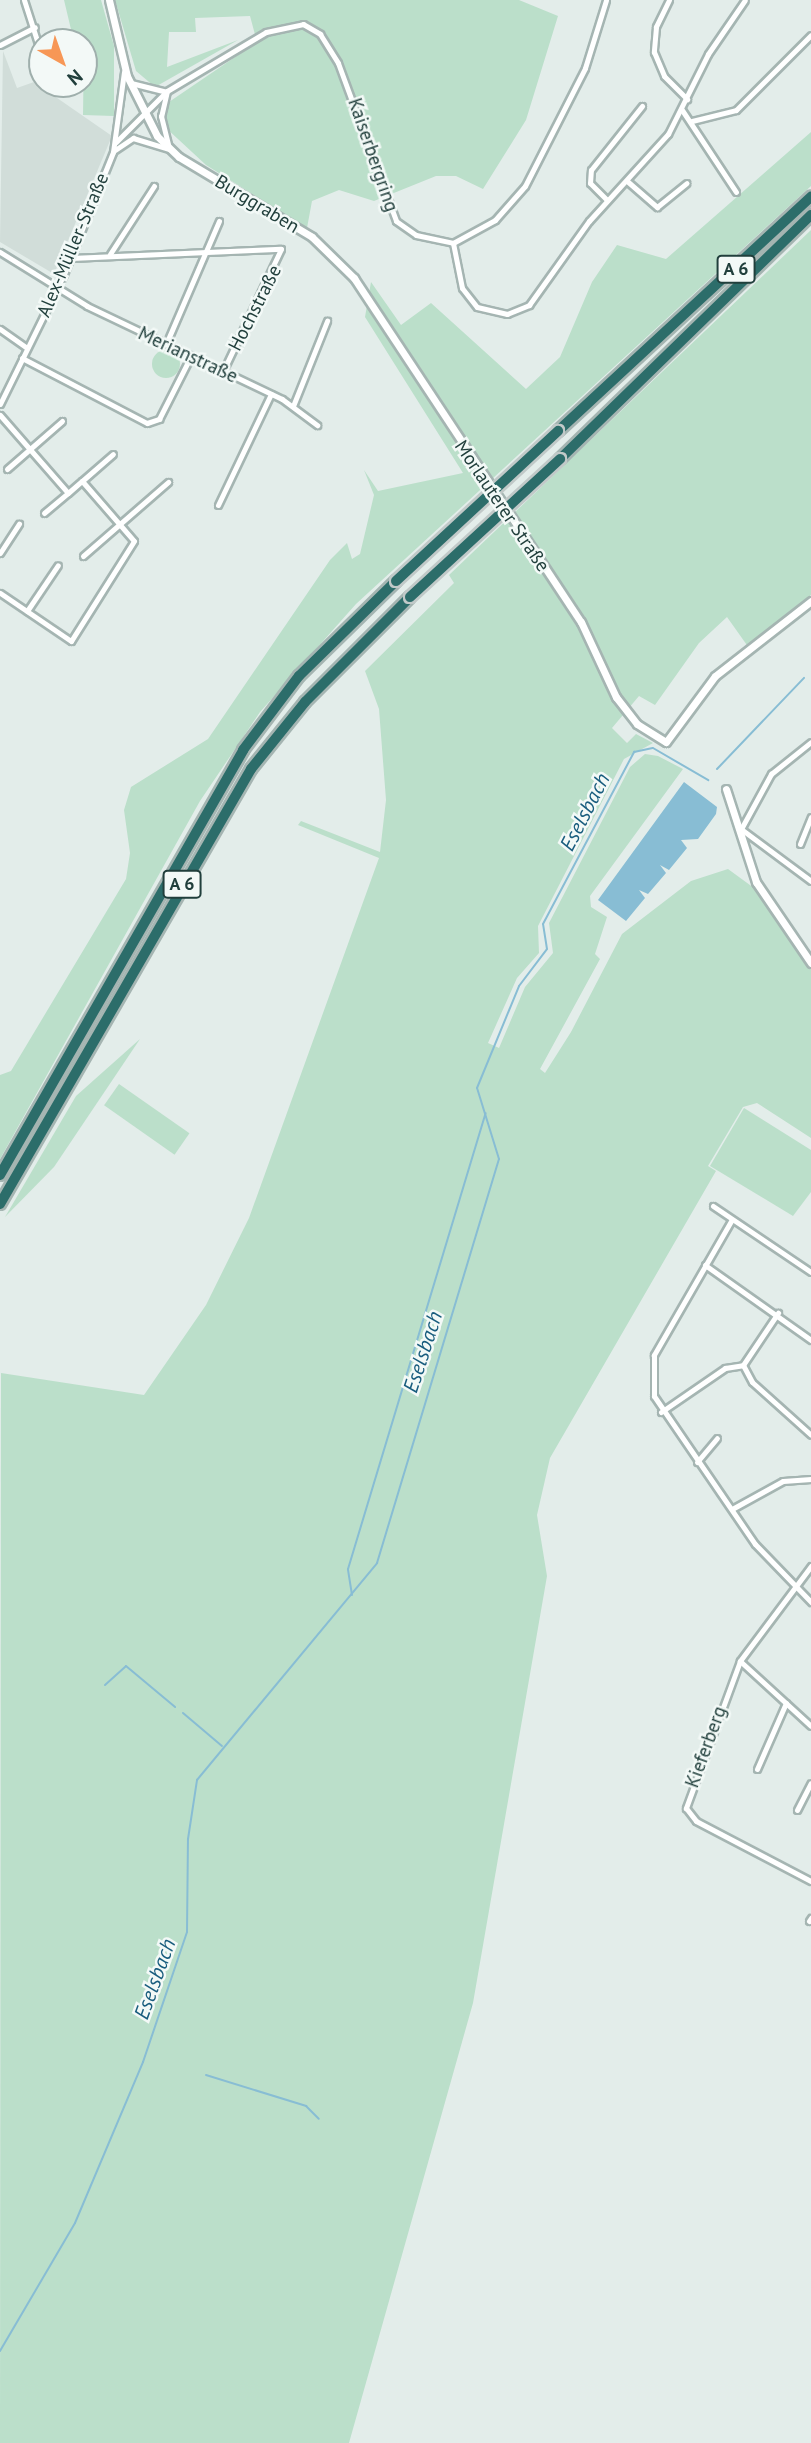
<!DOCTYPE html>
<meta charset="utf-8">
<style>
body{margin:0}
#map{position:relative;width:811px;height:2443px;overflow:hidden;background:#e3edea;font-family:"PT Sans",sans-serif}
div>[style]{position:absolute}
.built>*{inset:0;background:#d1ddd9}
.green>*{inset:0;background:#bbdfca;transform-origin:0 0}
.round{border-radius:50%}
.water>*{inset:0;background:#88bdd4}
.stream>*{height:2px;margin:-1px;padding:0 1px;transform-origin:1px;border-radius:1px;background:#88bdd4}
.roads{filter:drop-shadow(2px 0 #a5b5b2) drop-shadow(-2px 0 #a5b5b2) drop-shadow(0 2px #a5b5b2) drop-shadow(0 -2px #a5b5b2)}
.street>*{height:5px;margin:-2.5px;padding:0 2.5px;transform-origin:2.5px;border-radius:2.5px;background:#fff}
.secondary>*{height:7px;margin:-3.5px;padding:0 3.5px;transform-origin:3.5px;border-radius:3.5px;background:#fff}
.highway>*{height:10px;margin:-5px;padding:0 5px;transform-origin:5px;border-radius:5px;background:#2c6d6a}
.bridges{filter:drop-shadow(2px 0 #c1c9c8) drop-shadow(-2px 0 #c1c9c8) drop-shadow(0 2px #c1c9c8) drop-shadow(0 -2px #c1c9c8)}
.highway-bridge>*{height:10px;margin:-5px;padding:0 5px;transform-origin:5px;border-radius:5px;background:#2c6d6a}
span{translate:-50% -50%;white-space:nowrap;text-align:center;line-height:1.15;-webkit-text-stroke:5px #f3f9f7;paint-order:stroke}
.shield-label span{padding:2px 5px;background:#f3f9f7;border:2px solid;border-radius:5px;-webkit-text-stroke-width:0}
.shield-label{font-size:18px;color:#213f3c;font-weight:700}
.street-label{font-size:19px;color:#213f3c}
.water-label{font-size:21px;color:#195d7e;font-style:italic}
.north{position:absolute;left:28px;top:28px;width:70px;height:70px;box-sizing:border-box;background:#f3f9f7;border:2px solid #9fafac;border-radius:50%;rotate:140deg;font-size:19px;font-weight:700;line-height:28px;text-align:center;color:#213f3c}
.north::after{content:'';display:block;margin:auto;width:24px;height:32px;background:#f79756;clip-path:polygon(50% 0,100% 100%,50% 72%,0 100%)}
</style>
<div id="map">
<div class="built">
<div style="clip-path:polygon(3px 51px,17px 88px,34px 82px,112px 136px,54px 274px,0 242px)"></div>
</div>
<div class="green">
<div style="clip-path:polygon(64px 0,101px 0,114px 46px,114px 116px,83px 115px,84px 42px,74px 42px)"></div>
<div style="clip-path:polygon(115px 0,519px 0,558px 16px,526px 120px,483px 189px,456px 176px,436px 176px,374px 201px,339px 190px,312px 201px,307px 228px,206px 165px,165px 127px,169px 102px,257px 42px,250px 16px,195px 18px,196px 32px,169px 32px,167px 67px,238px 40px,155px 87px,136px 71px)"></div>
<div style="clip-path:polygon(811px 132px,811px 186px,356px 604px,260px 712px,200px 801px,0 1159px,0 1075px,11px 1071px,126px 879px,130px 853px,124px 810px,131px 787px,208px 739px,330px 560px,347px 543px,352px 559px,360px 554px,374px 495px,364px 470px,378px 491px,463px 473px,365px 317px,371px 282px,401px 325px,431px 303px,526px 389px,560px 357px,592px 282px,617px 245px,666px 259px)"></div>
<div style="clip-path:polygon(811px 230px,811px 595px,749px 648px,727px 617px,699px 643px,655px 705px,639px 696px,612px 728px,627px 743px,636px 734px,653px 743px,624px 759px,538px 926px,539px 953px,517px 978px,488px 1043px,499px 1048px,525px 987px,553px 953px,549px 923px,630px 767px,645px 754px,658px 756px,683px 769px,590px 896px,591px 907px,607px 917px,595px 954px,600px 959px,540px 1069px,545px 1073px,571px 1032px,622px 934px,691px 881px,728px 869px,754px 888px,811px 965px,811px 1138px,757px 1103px,743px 1107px,708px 1166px,716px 1171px,550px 1458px,537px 1515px,547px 1576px,473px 2003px,349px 2443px,0 2443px,1px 1373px,144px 1395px,206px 1305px,249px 1218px,379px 858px,298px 825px,301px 821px,380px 852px,386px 800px,379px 709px,365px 671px,454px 583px,449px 575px)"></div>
<div class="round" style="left:152px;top:350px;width:28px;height:28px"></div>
<div style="clip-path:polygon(140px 1039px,54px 1167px,5px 1217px,76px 1096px)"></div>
<div style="left:119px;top:1084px;width:86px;height:26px;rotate:35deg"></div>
<div style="clip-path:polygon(744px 1108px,811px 1150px,811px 1192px,793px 1216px,710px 1166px)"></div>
</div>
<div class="water">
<div style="clip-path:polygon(684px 782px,717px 807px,716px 814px,698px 839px,681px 840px,687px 848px,669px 870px,660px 865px,666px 873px,648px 894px,639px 890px,645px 898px,626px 921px,598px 900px)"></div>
</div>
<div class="stream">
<div style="left:717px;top:769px;width:126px;rotate:-46.3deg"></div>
<div style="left:352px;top:1595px;width:26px;rotate:-99deg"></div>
<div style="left:348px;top:1569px;width:476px;rotate:-73.2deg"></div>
<div style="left:105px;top:1685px;width:28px;rotate:-42deg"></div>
<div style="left:126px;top:1666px;width:64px;rotate:39.9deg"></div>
<div style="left:183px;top:1713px;width:51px;rotate:40.2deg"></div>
<div style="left:206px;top:2075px;width:105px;rotate:17.2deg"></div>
<div style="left:306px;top:2106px;width:18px;rotate:45deg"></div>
<div style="left:0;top:2351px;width:148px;rotate:-59.6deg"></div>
<div style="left:75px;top:2223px;width:175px;rotate:-67.1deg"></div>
<div style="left:143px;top:2062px;width:137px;rotate:-71.3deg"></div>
<div style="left:187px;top:1932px;width:93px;rotate:-89.4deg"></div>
<div style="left:188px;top:1839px;width:60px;rotate:-81.3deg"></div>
<div style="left:197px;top:1780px;width:282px;rotate:-50.3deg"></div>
<div style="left:377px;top:1563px;width:422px;rotate:-73.2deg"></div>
<div style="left:499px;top:1159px;width:74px;rotate:-107.2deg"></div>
<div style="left:477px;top:1088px;width:110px;rotate:-67.6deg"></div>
<div style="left:519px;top:986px;width:46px;rotate:-52.9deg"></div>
<div style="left:547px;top:949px;width:25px;rotate:-99deg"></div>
<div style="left:543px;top:924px;width:195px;rotate:-62.1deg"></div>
<div style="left:634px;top:752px;width:19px;rotate:-12deg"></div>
<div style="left:653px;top:748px;width:64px;rotate:30.2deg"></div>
</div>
<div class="roads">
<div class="street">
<div style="left:24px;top:0;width:59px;rotate:72.2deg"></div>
<div style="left:669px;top:0;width:30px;rotate:116deg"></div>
<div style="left:656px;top:27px;width:25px;rotate:95deg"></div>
<div style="left:654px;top:52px;width:26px;rotate:67deg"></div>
<div style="left:664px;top:76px;width:33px;rotate:45deg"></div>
<div style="left:0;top:45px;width:39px;rotate:-27deg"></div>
<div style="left:41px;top:77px;width:9px;rotate:-84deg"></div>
<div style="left:131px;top:83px;width:34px;rotate:14deg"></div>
<div style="left:167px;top:91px;width:26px;rotate:103deg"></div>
<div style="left:161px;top:116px;width:30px;rotate:76deg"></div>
<div style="left:682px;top:110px;width:98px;rotate:56.6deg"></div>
<div style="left:692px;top:121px;width:45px;rotate:-14deg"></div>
<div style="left:736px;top:110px;width:106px;rotate:-45deg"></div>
<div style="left:116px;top:142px;width:72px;rotate:-45deg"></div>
<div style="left:167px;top:91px;width:115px;rotate:-30.8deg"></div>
<div style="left:266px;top:32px;width:38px;rotate:-12deg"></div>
<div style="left:303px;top:24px;width:20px;rotate:30deg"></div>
<div style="left:320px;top:34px;width:34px;rotate:58deg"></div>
<div style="left:338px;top:63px;width:168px;rotate:69.8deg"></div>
<div style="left:396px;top:221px;width:24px;rotate:35deg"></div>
<div style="left:416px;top:235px;width:38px;rotate:12deg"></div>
<div style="left:115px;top:150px;width:22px;rotate:-34deg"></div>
<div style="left:133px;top:138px;width:38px;rotate:17deg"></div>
<div style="left:627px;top:181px;width:40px;rotate:41deg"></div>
<div style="left:657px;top:207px;width:38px;rotate:-39deg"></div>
<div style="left:607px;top:200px;width:24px;rotate:-135deg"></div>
<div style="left:590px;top:183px;width:13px;rotate:-86deg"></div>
<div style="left:591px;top:170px;width:82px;rotate:-51.4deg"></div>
<div style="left:453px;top:243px;width:46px;rotate:78.7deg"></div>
<div style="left:462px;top:288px;width:24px;rotate:52deg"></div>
<div style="left:477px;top:307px;width:31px;rotate:13deg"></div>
<div style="left:507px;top:314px;width:24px;rotate:-22deg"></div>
<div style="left:529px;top:305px;width:103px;rotate:-54.5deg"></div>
<div style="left:589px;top:221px;width:118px;rotate:-47.8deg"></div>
<div style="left:668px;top:134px;width:89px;rotate:-63.4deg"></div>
<div style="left:708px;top:54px;width:65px;rotate:-55.6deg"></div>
<div style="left:453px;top:243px;width:48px;rotate:-28.7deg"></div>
<div style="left:495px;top:220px;width:45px;rotate:-48.6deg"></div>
<div style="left:525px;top:186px;width:132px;rotate:-63deg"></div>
<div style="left:585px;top:68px;width:71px;rotate:-72.8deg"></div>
<div style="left:0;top:252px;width:102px;rotate:31.8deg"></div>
<div style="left:87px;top:306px;width:216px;rotate:25.5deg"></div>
<div style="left:282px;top:399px;width:44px;rotate:36.6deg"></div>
<div style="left:110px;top:254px;width:81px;rotate:-57.1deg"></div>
<div style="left:71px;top:258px;width:210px;rotate:-2.5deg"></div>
<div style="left:281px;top:249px;width:135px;rotate:115.4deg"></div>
<div style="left:0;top:329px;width:33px;rotate:35deg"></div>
<div style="left:166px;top:344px;width:134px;rotate:-66.7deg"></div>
<div style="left:22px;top:358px;width:141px;rotate:27.5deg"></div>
<div style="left:147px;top:423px;width:13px;rotate:-18deg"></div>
<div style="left:159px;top:419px;width:71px;rotate:-63.1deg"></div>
<div style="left:0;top:404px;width:145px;rotate:-63.8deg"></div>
<div style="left:64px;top:274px;width:131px;rotate:-68.1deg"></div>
<div style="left:113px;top:152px;width:81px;rotate:-82.2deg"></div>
<div style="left:293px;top:406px;width:92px;rotate:-68.2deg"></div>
<div style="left:0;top:415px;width:103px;rotate:48.9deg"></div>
<div style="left:68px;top:493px;width:18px;rotate:-41deg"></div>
<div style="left:82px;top:481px;width:79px;rotate:49.1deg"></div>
<div style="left:134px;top:541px;width:118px;rotate:122.2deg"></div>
<div style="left:71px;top:641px;width:86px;rotate:-145.9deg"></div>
<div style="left:7px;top:469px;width:73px;rotate:-41.1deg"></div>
<div style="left:82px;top:481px;width:41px;rotate:-41.1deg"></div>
<div style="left:218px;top:505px;width:123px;rotate:-64.5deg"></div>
<div style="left:44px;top:513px;width:31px;rotate:-40deg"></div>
<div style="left:0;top:553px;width:35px;rotate:-57deg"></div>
<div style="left:83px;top:556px;width:113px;rotate:-41deg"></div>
<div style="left:27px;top:611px;width:55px;rotate:-56deg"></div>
<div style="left:741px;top:829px;width:63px;rotate:-61.4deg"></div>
<div style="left:771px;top:774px;width:51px;rotate:-38.7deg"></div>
<div style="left:741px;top:829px;width:87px;rotate:36.6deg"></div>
<div style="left:800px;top:844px;width:29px;rotate:-68deg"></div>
<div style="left:713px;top:1206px;width:118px;rotate:34deg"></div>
<div style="left:731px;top:1221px;width:155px;rotate:119.9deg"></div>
<div style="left:654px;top:1355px;width:41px;rotate:90deg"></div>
<div style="left:654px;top:1396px;width:179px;rotate:55.7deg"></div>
<div style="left:755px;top:1544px;width:81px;rotate:46deg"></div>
<div style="left:705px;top:1265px;width:130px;rotate:35.3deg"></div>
<div style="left:743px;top:1365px;width:19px;rotate:62deg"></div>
<div style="left:752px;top:1382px;width:79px;rotate:41.9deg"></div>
<div style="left:661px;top:1412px;width:78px;rotate:-34.5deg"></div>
<div style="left:725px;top:1368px;width:18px;rotate:-9deg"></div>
<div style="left:743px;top:1365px;width:63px;rotate:-56.1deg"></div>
<div style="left:697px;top:1462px;width:31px;rotate:-50deg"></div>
<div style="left:732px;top:1509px;width:58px;rotate:-28.8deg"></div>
<div style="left:783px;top:1481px;width:28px;rotate:-4deg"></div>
<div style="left:811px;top:1566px;width:119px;rotate:126.8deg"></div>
<div style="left:740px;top:1661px;width:157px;rotate:110.2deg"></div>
<div style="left:686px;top:1808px;width:16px;rotate:52deg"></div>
<div style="left:696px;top:1821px;width:130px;rotate:27.6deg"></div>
<div style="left:740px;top:1661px;width:96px;rotate:42.5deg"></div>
<div style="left:757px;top:1769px;width:72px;rotate:-66.3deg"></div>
<div style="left:797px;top:1810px;width:30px;rotate:-63deg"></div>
<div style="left:809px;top:1921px;width:4px;rotate:-56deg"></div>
</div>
<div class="secondary">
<div style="left:109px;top:0;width:78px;rotate:76.7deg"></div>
<div style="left:127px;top:76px;width:67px;rotate:63.4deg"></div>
<div style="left:157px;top:136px;width:30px;rotate:44deg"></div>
<div style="left:179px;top:157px;width:155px;rotate:31deg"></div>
<div style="left:312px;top:237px;width:59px;rotate:44.3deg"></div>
<div style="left:354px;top:278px;width:412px;rotate:56.6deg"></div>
<div style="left:581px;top:622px;width:83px;rotate:65deg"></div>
<div style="left:616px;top:697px;width:34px;rotate:52deg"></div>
<div style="left:637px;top:724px;width:34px;rotate:32deg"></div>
<div style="left:666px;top:742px;width:82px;rotate:-53.4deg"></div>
<div style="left:715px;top:676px;width:122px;rotate:-38deg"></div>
<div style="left:726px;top:789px;width:98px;rotate:72.1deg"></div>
<div style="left:756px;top:882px;width:98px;rotate:55.8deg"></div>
</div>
<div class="highway">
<div style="left:558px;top:431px;width:345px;rotate:-42.8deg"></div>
<div style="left:560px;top:459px;width:350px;rotate:-44.2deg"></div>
<div style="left:0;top:1175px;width:490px;rotate:-60.2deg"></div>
<div style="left:243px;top:750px;width:93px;rotate:-52.9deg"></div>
<div style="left:299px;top:676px;width:136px;rotate:-44.4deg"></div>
<div style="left:0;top:1204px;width:502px;rotate:-60.01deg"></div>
<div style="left:251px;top:769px;width:86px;rotate:-51.1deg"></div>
<div style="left:305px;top:702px;width:148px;rotate:-45deg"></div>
</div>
</div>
<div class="bridges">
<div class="highway-bridge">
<div style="left:396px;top:581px;width:221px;rotate:-42.8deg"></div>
<div style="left:410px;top:597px;width:204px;rotate:-42.6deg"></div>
</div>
</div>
<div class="shield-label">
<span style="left:736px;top:269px">A 6</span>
<span style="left:182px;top:884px">A 6</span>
</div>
<div class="street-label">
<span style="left:373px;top:155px;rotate:71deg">Kaiserbergring</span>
<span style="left:257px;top:204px;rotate:31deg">Burggraben</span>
<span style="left:73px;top:245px;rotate:-67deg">Alex-Müller-Straße</span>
<span style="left:255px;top:308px;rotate:-63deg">Hochstraße</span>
<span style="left:188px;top:355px;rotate:25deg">Merianstraße</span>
<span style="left:502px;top:506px;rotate:56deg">Morlauterer Straße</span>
<span style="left:706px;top:1747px;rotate:-70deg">Kieferberg</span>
</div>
<div class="water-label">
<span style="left:585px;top:812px;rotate:-63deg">Eselsbach</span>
<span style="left:423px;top:1352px;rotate:-72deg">Eselsbach</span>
<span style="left:155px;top:1979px;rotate:-70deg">Eselsbach</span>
</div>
<div class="north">N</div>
</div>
